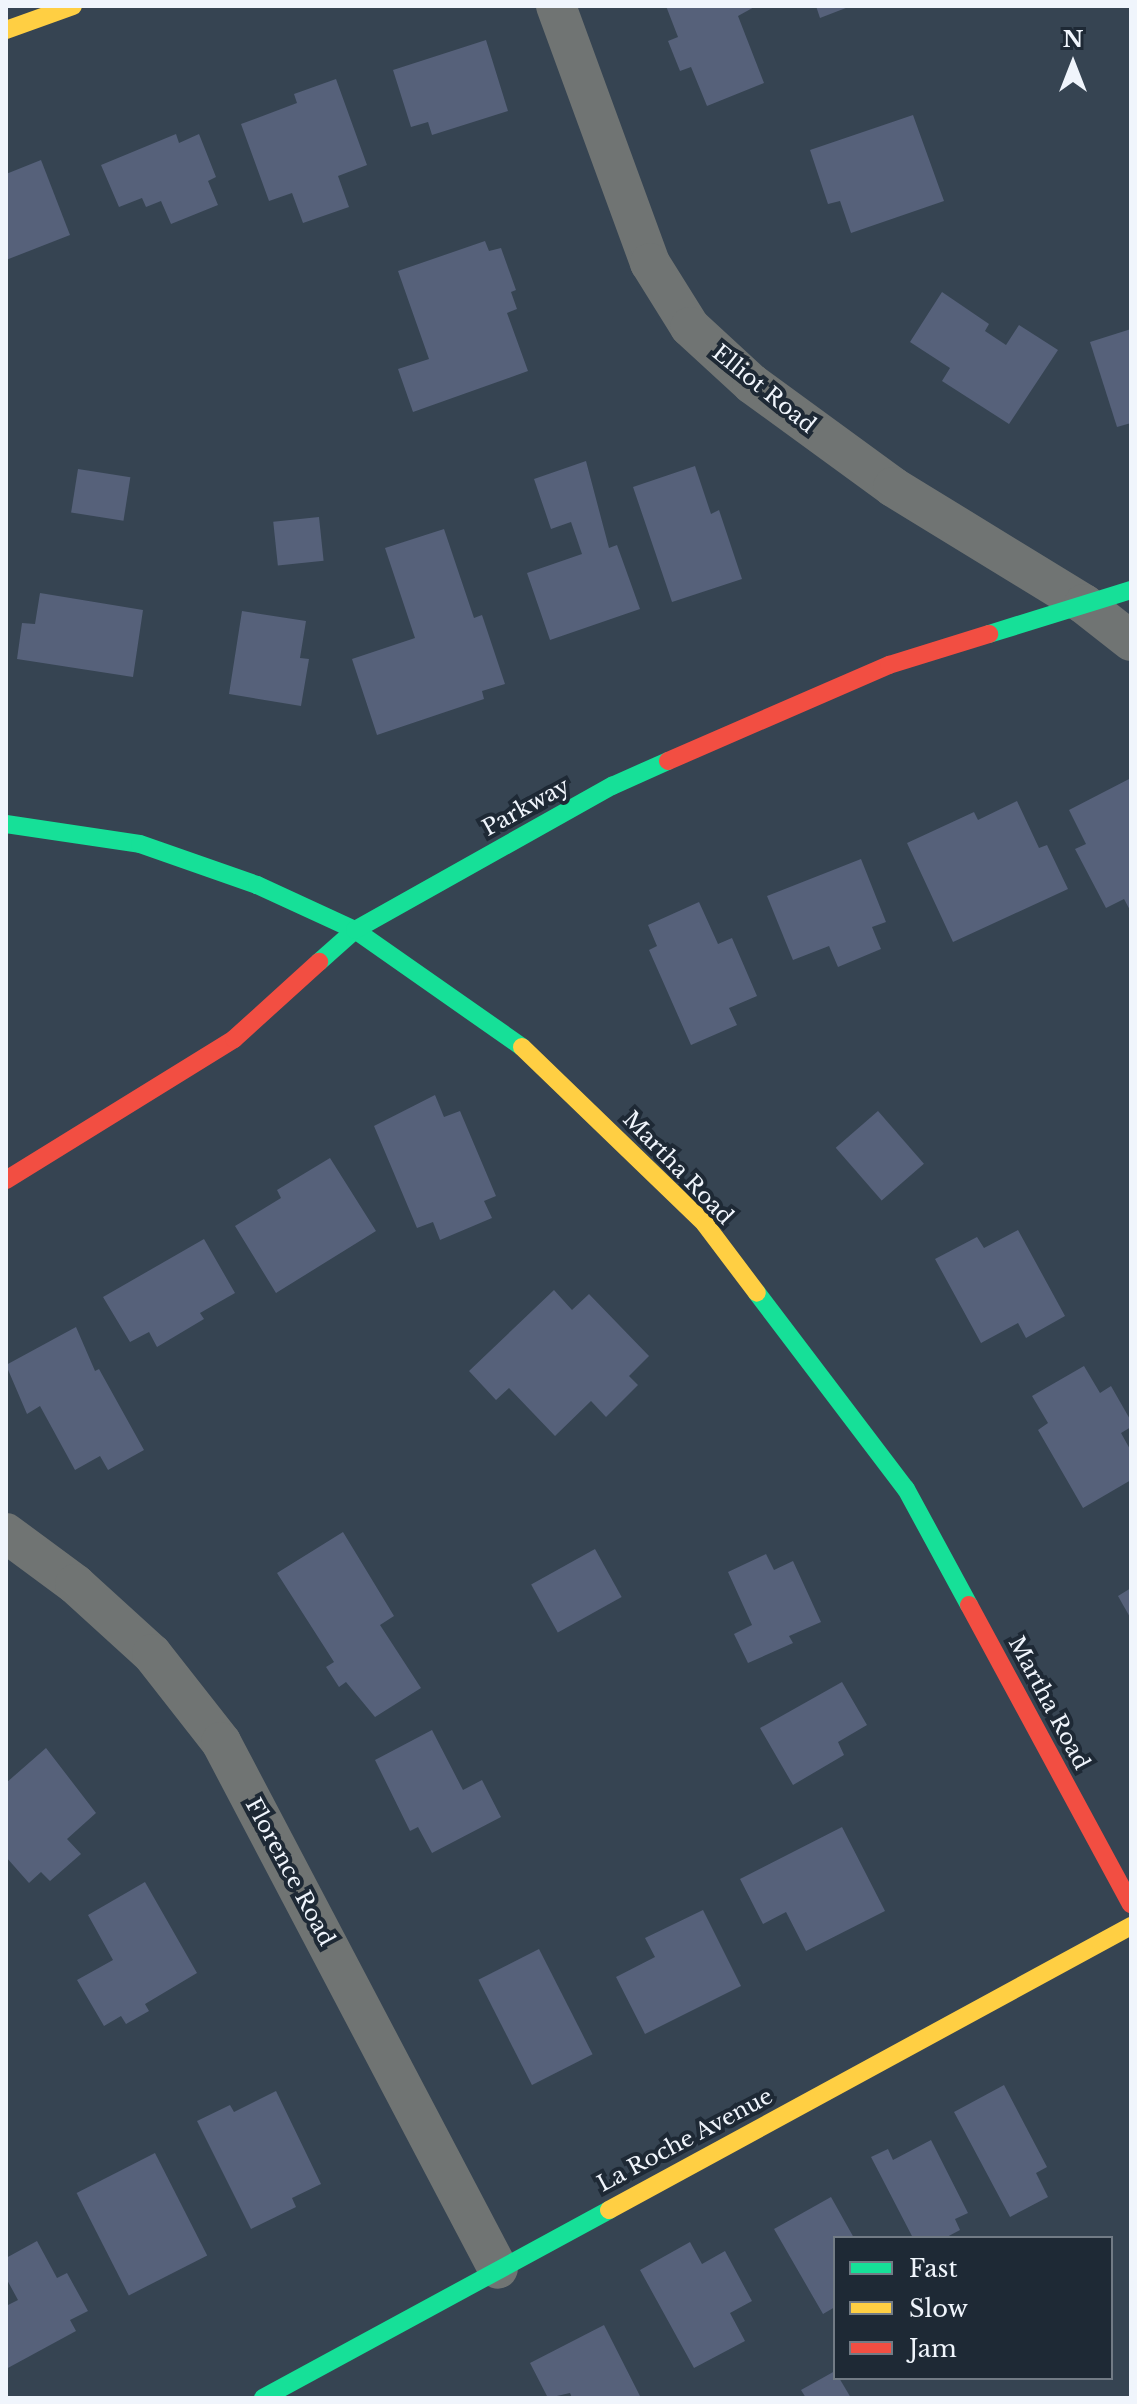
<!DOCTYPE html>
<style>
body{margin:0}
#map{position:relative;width:1137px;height:2404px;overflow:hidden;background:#364452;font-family:"Libre Baskerville",serif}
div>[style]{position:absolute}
.building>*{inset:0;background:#56617a;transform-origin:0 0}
.street>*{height:40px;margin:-20px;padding:0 20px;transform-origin:20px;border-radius:20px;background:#707473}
.fast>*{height:18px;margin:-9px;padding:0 9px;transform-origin:9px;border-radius:9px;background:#16e098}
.slow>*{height:18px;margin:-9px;padding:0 9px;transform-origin:9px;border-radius:9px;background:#ffcf43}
.jam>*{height:18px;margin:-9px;padding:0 9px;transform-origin:9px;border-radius:9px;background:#f24e42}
span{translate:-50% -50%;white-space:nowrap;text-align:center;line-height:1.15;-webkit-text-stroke:8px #1e2935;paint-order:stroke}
.street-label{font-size:22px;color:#f0f5fc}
.frame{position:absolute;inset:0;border:8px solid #f0f5fc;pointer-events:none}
.legend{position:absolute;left:833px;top:2236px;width:280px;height:144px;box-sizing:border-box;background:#1e2935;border:2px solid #727b85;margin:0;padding:10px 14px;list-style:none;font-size:24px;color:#f0f5fc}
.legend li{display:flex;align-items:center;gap:16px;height:40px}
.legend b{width:40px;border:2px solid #727b85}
.north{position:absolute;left:1033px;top:24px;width:80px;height:80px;-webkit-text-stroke:6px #1e2935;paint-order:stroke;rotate:0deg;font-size:22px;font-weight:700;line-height:32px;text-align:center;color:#f0f5fc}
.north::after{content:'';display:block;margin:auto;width:28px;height:36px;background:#f0f5fc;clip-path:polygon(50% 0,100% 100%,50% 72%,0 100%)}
</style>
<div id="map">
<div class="building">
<div style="clip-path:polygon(666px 6px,756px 6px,738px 16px,764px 83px,707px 106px,691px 67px,680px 71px,668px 41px,678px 37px)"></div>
<div style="clip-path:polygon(816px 6px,851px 6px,820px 18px)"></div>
<div style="clip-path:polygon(486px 40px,508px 111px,432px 135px,428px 122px,411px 127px,393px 70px)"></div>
<div style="clip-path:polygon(336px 79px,367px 165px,338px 176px,349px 207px,303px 223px,292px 193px,269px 201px,241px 124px,297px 103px,294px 94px)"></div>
<div style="clip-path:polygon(913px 115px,944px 201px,851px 233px,840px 201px,828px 204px,810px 150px)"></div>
<div style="clip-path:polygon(176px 134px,179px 143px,199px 134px,216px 177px,208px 181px,218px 205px,171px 224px,161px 201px,146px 207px,142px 198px,119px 207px,101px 165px)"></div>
<div style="clip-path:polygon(41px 160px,70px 235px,6px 260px,6px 174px)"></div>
<div style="clip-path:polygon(485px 241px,489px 251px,501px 248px,516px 290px,511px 292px,517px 309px,507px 313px,528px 371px,413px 412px,398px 369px,429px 359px,398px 271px)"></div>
<div style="clip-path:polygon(942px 292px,989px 324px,985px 331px,1006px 345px,1019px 325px,1058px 350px,1009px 424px,942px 381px,950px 368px,910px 342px)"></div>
<div style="clip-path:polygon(1131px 329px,1131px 423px,1117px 427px,1090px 342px)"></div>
<div style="clip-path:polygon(586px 461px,609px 548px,617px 545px,640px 609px,550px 640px,527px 573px,582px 554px,571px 522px,551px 529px,534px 479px)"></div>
<div style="clip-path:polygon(695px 466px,711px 514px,719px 510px,742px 579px,672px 602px,633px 487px)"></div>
<div style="left:78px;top:469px;width:53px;height:44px;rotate:9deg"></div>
<div style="left:319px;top:517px;width:44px;height:46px;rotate:84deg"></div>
<div style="clip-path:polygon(444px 529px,474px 618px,482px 615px,505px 684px,482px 691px,484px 699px,377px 735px,352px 659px,415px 638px,385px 548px)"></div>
<div style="clip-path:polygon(40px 593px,143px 610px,133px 677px,17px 659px,22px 623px,35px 624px)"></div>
<div style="clip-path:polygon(242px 611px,306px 621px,300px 658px,309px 659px,301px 706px,229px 694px)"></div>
<div style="clip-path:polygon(1131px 778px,1131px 912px,1124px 899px,1106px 908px,1075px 849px,1086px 844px,1069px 810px)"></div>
<div style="clip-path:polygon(1017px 801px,1039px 848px,1047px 845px,1068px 889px,953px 942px,907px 843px,974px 812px,978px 820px)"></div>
<div style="clip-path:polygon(861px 859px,886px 922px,872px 927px,881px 949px,838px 967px,829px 946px,793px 960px,767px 896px)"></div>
<div style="clip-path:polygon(699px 902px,718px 944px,732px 938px,757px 996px,729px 1008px,737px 1025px,691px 1045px,649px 950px,657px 946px,648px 925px)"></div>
<div style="clip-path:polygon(435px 1095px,444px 1117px,460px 1111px,496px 1196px,484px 1201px,492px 1218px,440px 1240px,433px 1222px,417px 1228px,374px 1126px)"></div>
<div style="left:878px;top:1111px;width:70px;height:56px;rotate:49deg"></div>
<div style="clip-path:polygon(330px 1158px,376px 1231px,276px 1293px,235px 1226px,281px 1198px,277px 1190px)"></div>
<div style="clip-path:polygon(1018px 1230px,1065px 1316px,1026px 1338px,1018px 1323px,981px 1343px,935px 1259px,977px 1237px,984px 1248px)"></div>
<div style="clip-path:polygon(204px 1239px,235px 1293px,200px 1313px,204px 1319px,157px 1347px,149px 1332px,130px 1342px,103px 1297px)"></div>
<div style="clip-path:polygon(554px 1290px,572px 1310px,589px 1294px,649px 1356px,629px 1376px,638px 1385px,606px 1417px,591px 1401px,555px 1436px,509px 1388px,496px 1400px,469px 1371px)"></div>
<div style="clip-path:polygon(76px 1327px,95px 1371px,99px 1369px,144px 1450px,108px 1470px,100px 1456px,75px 1470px,40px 1406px,27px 1414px,6px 1365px)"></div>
<div style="clip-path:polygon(1084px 1366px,1100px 1393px,1111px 1386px,1131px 1421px,1131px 1427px,1121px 1433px,1131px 1451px,1131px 1480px,1083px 1508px,1038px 1430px,1048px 1423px,1032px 1396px)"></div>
<div style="clip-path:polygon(343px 1532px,394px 1616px,380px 1625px,421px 1688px,375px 1717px,346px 1682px,339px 1687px,326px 1667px,334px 1662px,277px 1573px)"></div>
<div style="left:595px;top:1549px;width:55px;height:73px;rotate:61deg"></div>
<div style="clip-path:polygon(766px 1554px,774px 1570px,793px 1561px,821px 1622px,789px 1636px,793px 1643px,748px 1663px,734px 1634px,752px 1625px,728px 1572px)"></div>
<div style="clip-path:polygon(1131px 1588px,1131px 1619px,1118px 1596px)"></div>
<div style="clip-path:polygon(842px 1682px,867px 1725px,838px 1742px,844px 1755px,793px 1785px,760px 1728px)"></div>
<div style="clip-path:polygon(432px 1730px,463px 1790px,482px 1780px,501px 1817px,432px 1853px,418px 1827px,410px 1831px,375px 1760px)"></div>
<div style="clip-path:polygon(46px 1748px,96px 1813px,67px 1839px,81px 1854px,50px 1881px,41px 1872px,29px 1883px,6px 1857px,6px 1783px)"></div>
<div style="clip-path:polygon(842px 1827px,885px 1911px,806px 1951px,786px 1912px,763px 1924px,740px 1879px)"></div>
<div style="clip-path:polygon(145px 1882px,197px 1973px,145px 2004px,149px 2011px,126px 2024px,121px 2016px,104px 2026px,77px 1980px,113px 1960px,88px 1915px)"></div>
<div style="clip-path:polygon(703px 1910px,741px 1986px,645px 2034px,616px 1977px,655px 1957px,645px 1938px)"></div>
<div style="left:539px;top:1949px;width:118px;height:68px;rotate:63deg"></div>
<div style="clip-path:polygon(1004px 2085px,1047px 2167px,1036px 2173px,1048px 2197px,1010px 2217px,954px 2112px)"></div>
<div style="clip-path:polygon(276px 2091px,321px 2184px,292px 2198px,296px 2207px,251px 2229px,197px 2121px,230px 2105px,234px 2112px)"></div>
<div style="clip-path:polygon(931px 2140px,968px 2213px,955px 2219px,960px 2230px,945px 2238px,913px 2238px,871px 2157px,888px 2149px,893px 2160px)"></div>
<div style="left:155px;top:2153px;width:115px;height:88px;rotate:63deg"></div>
<div style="clip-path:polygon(831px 2197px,854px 2238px,835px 2238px,835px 2307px,823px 2314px,774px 2229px)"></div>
<div style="clip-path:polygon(37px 2241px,57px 2278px,67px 2273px,88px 2311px,70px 2320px,76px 2331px,6px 2369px,6px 2306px,18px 2300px,6px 2278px,6px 2258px)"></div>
<div style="clip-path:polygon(690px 2242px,702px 2264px,725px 2251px,752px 2301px,730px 2313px,745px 2341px,694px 2368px,640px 2270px)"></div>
<div style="clip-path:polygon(604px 2325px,641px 2398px,572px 2398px,570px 2393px,548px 2398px,530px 2363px)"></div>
<div style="clip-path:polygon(835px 2371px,851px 2398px,806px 2398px,801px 2390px)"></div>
</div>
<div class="street">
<div style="left:556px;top:6px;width:274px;rotate:69.9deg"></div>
<div style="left:650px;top:263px;width:75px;rotate:58deg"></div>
<div style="left:690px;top:327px;width:84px;rotate:42.6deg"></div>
<div style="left:752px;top:384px;width:175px;rotate:36.1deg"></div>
<div style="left:893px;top:487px;width:224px;rotate:31.5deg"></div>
<div style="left:1084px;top:604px;width:60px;rotate:38.2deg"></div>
<div style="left:6px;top:1533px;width:86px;rotate:36.5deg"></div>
<div style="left:75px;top:1584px;width:104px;rotate:42.3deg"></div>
<div style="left:152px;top:1654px;width:112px;rotate:51.9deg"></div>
<div style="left:221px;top:1742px;width:595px;rotate:62.27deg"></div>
</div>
<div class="fast">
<div style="left:989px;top:634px;width:149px;rotate:-17.2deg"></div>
<div style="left:6px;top:824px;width:135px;rotate:8.5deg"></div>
<div style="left:140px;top:844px;width:124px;rotate:19.3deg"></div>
<div style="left:257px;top:885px;width:108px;rotate:24.7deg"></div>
<div style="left:355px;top:930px;width:204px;rotate:35deg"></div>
<div style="left:319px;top:962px;width:48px;rotate:-41.6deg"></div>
<div style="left:355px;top:930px;width:295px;rotate:-29.3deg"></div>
<div style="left:612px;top:786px;width:61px;rotate:-24.1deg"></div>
<div style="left:757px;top:1293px;width:246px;rotate:52.8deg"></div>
<div style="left:906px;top:1489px;width:132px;rotate:61.5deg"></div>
<div style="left:263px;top:2398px;width:394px;rotate:-28.5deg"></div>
</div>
<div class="slow">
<div style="left:6px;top:30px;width:71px;rotate:-19.7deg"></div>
<div style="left:522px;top:1047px;width:255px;rotate:44deg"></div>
<div style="left:705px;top:1224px;width:86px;rotate:53deg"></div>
<div style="left:609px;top:2210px;width:594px;rotate:-28.55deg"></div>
</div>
<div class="jam">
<div style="left:668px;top:761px;width:241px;rotate:-23.5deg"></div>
<div style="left:889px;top:665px;width:105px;rotate:-17.2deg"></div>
<div style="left:6px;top:1180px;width:268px;rotate:-31.7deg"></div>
<div style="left:234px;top:1039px;width:115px;rotate:-42.2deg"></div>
<div style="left:969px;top:1605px;width:340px;rotate:61.6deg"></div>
</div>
<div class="street-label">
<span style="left:764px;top:389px;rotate:39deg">Elliot Road</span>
<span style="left:526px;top:807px;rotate:-29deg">Parkway</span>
<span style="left:678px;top:1168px;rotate:46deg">Martha Road</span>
<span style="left:1049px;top:1703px;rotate:62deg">Martha Road</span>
<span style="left:290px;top:1872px;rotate:62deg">Florence Road</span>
<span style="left:685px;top:2140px;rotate:-28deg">La Roche Avenue</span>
</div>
<div class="frame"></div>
<ul class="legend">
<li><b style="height:10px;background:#16e098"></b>Fast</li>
<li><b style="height:10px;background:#ffcf43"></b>Slow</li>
<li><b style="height:10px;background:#f24e42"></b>Jam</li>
</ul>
<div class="north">N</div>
</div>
